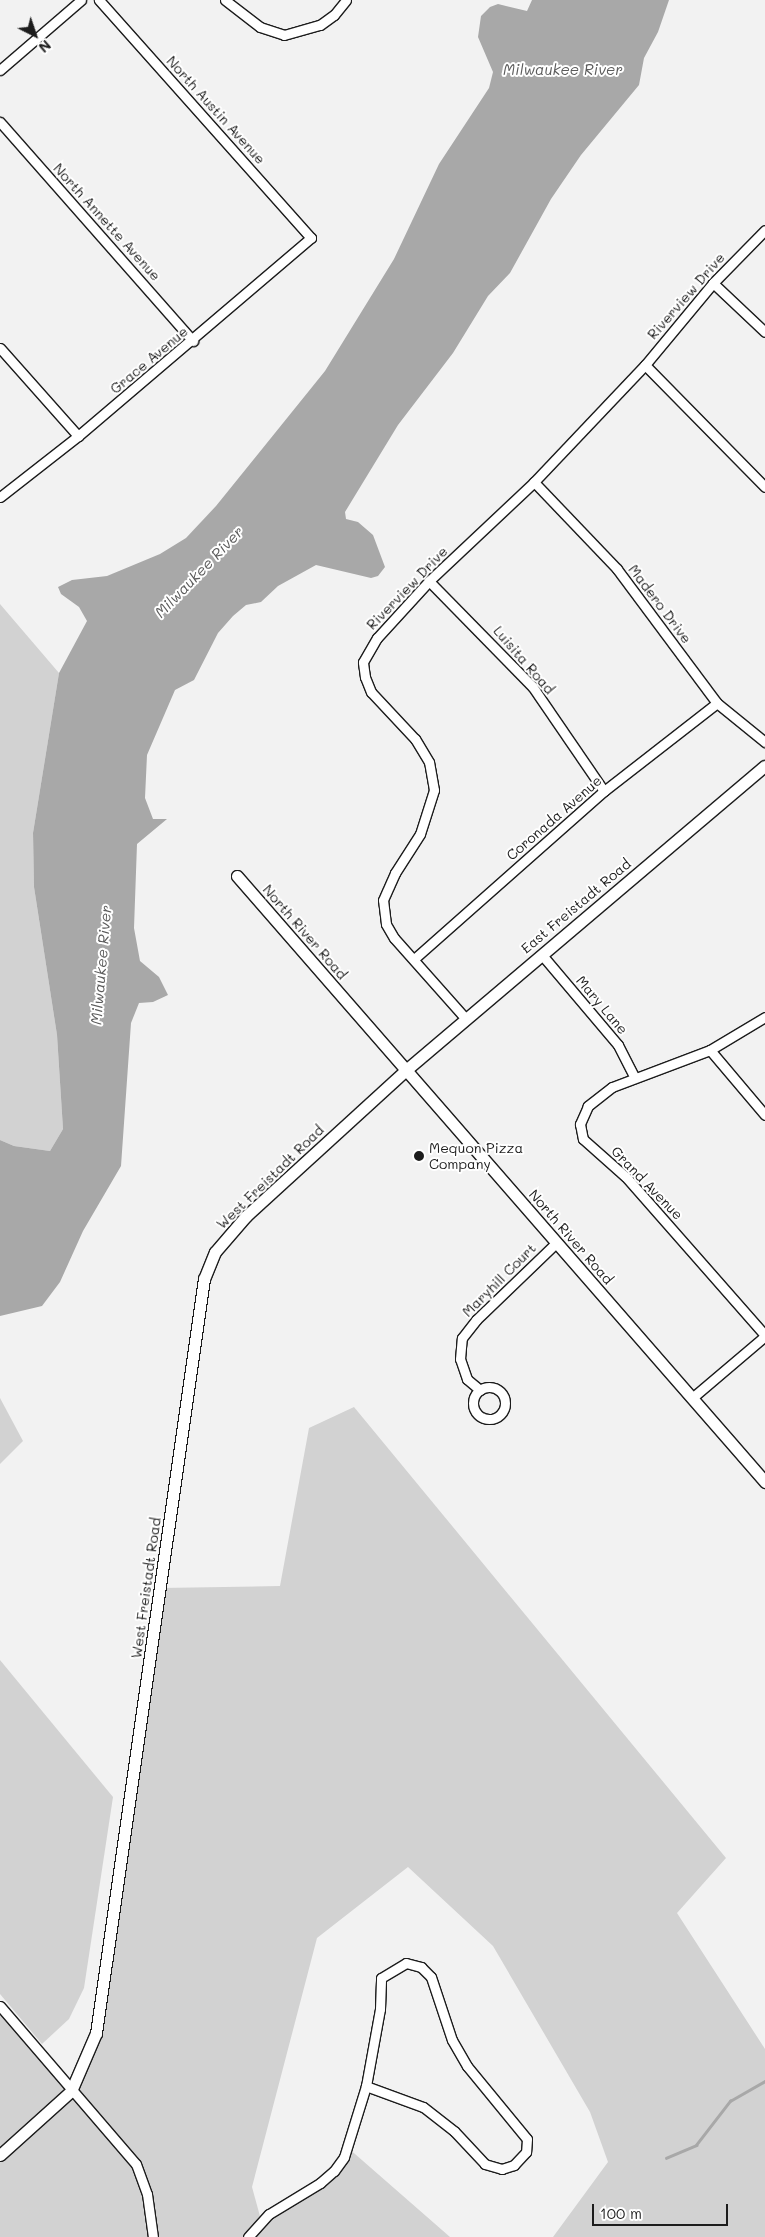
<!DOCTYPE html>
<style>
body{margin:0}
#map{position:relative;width:765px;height:2237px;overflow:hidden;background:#f2f2f2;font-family:Mali,sans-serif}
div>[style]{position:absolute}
.green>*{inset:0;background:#d2d2d2}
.water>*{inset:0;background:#a8a8a8}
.stream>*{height:2.5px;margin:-1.25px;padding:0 1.25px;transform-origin:1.25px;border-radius:1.25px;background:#a8a8a8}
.roads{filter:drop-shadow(1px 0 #1c1c1c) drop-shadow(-1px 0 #1c1c1c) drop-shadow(0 1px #1c1c1c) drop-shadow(0 -1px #1c1c1c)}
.minor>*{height:9px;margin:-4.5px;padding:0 4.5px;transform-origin:4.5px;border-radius:4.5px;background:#fff}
.minor>.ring{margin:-4.5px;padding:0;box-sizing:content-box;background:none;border:9px solid #fff;border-radius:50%}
.tertiary>*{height:11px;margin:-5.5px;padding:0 5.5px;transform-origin:5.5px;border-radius:5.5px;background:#fff}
.dots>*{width:14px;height:14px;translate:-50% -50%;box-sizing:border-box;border:2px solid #fff;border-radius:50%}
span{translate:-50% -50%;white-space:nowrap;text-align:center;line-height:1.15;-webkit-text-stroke:4px #fff;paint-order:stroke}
.street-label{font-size:14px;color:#1c1c1c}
.poi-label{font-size:14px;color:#1c1c1c}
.left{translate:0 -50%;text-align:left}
.water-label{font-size:15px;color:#5b5b5b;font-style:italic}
.north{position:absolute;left:10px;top:10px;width:50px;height:50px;-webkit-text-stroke:4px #fff;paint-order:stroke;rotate:139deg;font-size:14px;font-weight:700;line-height:20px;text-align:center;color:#1c1c1c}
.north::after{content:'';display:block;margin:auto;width:18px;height:22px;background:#1c1c1c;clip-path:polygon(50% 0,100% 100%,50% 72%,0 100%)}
.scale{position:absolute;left:592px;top:2204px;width:136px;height:22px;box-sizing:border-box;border:2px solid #1c1c1c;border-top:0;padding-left:6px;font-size:15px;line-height:18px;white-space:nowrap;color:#1c1c1c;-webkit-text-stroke:4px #fff;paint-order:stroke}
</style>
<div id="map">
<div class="green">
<div style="clip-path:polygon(0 604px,59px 673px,33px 833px,34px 887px,57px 1035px,63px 1129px,50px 1151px,14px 1146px,0 1140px)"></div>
<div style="clip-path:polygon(0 1398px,23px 1441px,0 1464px)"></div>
<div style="clip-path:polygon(354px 1407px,726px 1858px,677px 1913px,765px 2049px,765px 2237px,553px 2237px,608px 2162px,590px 2112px,493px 1946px,408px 1867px,317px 1938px,252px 2187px,261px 2220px,320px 2183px,347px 2147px,450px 2237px,0 2237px,0 2006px,71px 2091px,86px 2061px,161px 1588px,280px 1586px,309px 1428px)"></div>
<div style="clip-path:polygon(0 1660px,113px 1797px,84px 1988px,69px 2019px,42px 2044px,0 1994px)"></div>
</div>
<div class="water">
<div style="clip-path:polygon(532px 0,669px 0,658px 32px,644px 58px,639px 85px,581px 155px,551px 199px,510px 273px,488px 296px,453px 353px,398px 425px,345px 512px,346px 519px,358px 522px,373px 535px,385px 567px,378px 576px,371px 578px,316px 565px,278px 586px,261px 602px,246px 605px,233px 616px,218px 633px,194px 680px,175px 690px,147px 755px,145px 798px,153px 819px,167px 819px,137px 844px,134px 928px,140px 961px,159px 977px,168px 995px,153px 1002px,139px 1003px,131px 1023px,121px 1166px,83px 1231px,60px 1282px,42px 1306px,0 1316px,0 1140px,14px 1146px,50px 1151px,63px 1129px,57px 1035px,34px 887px,33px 833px,59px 673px,87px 621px,79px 607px,61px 594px,58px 587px,72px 580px,107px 576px,160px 554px,186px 538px,216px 506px,325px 371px,394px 259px,439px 164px,489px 88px,493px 72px,478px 37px,481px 16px,490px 7px,498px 4px,527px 11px)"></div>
</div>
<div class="stream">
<div style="left:666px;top:2158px;width:33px;rotate:-23deg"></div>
<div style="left:696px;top:2145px;width:56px;rotate:-52.3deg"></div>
<div style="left:730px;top:2101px;width:40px;rotate:-29.7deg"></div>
</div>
<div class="roads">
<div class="minor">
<div style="left:225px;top:0;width:44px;rotate:37.6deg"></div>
<div style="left:260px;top:27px;width:25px;rotate:18deg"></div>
<div style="left:284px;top:35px;width:37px;rotate:-16deg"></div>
<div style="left:320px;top:25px;width:17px;rotate:-36deg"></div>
<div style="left:334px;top:15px;width:19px;rotate:-51deg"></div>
<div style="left:0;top:70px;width:107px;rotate:-40.8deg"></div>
<div style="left:0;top:122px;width:292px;rotate:48.6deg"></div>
<div style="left:713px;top:283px;width:71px;rotate:43.3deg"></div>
<div style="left:0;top:348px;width:118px;rotate:48.4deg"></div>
<div style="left:645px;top:365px;width:171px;rotate:45.5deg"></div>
<div style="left:534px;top:482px;width:120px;rotate:46.3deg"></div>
<div style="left:617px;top:569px;width:167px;rotate:53.3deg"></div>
<div style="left:717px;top:703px;width:62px;rotate:39.1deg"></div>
<div style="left:0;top:497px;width:99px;rotate:-38deg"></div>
<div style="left:78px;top:436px;width:306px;rotate:-40.4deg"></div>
<div style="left:311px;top:238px;width:319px;rotate:-131.7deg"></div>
<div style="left:429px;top:581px;width:147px;rotate:45.6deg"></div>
<div style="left:532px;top:686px;width:127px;rotate:55.6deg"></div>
<div style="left:542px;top:955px;width:118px;rotate:49.8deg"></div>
<div style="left:618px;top:1045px;width:36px;rotate:63deg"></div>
<div style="left:414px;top:959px;width:254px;rotate:-41.5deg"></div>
<div style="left:604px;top:791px;width:143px;rotate:-37.9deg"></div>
<div style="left:765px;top:1017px;width:64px;rotate:149deg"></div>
<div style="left:710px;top:1050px;width:105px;rotate:159.3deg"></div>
<div style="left:612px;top:1087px;width:31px;rotate:142deg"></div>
<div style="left:588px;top:1106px;width:20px;rotate:114deg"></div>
<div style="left:580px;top:1124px;width:15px;rotate:79deg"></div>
<div style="left:583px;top:1139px;width:57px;rotate:41.5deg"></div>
<div style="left:626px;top:1177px;width:210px;rotate:48.7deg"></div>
<div style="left:466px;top:1019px;width:108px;rotate:-131.6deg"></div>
<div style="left:394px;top:938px;width:16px;rotate:-120deg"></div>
<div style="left:386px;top:924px;width:24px;rotate:-97deg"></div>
<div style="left:383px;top:900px;width:30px;rotate:-66deg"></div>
<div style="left:395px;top:873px;width:46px;rotate:-57.3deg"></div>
<div style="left:420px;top:834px;width:46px;rotate:-72.3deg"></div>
<div style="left:434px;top:790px;width:28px;rotate:-100deg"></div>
<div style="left:429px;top:762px;width:27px;rotate:-121deg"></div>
<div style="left:415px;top:739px;width:64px;rotate:-133.1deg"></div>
<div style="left:371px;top:692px;width:16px;rotate:-112deg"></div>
<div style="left:365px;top:677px;width:15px;rotate:-98deg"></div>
<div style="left:363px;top:662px;width:28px;rotate:-60deg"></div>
<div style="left:377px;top:638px;width:77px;rotate:-47.6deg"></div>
<div style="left:429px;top:581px;width:144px;rotate:-43.3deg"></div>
<div style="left:534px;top:482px;width:161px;rotate:-46.5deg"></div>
<div style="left:645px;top:365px;width:107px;rotate:-50.3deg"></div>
<div style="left:713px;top:283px;width:74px;rotate:-45.5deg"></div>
<div style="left:710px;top:1050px;width:85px;rotate:49.8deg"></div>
<div class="ring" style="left:473px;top:1387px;width:23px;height:23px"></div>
<div style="left:480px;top:1390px;width:17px;rotate:-140deg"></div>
<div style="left:467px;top:1379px;width:21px;rotate:-109deg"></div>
<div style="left:460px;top:1359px;width:21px;rotate:-85deg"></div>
<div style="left:462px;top:1338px;width:23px;rotate:-52deg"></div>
<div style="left:476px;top:1320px;width:111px;rotate:-43.9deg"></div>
<div style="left:692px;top:1398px;width:96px;rotate:-40.3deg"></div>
<div style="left:406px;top:1963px;width:16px;rotate:15deg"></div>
<div style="left:421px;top:1967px;width:14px;rotate:45deg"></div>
<div style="left:431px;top:1977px;width:66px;rotate:71.6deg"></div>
<div style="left:452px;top:2040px;width:30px;rotate:60deg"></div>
<div style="left:467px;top:2066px;width:94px;rotate:50.6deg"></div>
<div style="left:527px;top:2139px;width:13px;rotate:94deg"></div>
<div style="left:526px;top:2152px;width:18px;rotate:133deg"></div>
<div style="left:514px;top:2165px;width:13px;rotate:162deg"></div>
<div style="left:502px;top:2169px;width:18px;rotate:-164deg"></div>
<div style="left:485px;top:2164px;width:45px;rotate:-133.2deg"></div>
<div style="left:454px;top:2131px;width:39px;rotate:-142deg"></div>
<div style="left:423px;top:2107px;width:61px;rotate:-159.8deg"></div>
<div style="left:366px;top:2086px;width:78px;rotate:-79.7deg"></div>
<div style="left:380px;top:2009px;width:31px;rotate:-88deg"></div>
<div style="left:381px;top:1978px;width:29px;rotate:-31deg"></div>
<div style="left:0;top:2006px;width:208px;rotate:49.3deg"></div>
<div style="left:136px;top:2164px;width:32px;rotate:70deg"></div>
<div style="left:147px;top:2194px;width:43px;rotate:82.1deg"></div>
<div style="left:248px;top:2237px;width:31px;rotate:-48deg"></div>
<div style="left:269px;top:2214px;width:60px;rotate:-31.3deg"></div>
<div style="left:320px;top:2183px;width:18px;rotate:-41deg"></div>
<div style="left:334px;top:2171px;width:17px;rotate:-54deg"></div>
<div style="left:344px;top:2157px;width:74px;rotate:-72.8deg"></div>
</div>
<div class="tertiary">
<div style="left:237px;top:876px;width:804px;rotate:48.93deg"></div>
<div style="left:0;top:2155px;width:96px;rotate:-42deg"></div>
<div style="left:71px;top:2091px;width:63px;rotate:-66.7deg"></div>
<div style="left:96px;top:2033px;width:762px;rotate:-81.85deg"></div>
<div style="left:204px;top:1279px;width:29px;rotate:-68deg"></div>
<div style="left:215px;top:1252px;width:48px;rotate:-49.3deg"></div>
<div style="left:246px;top:1216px;width:217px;rotate:-42.4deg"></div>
<div style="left:406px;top:1070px;width:470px;rotate:-40.3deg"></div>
</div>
</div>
<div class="dots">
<div style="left:419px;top:1156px;background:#1c1c1c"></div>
</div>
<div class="street-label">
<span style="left:216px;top:110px;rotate:48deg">North Austin Avenue</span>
<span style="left:107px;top:222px;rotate:48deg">North Annette Avenue</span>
<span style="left:686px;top:296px;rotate:-49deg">Riverview Drive</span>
<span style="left:149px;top:360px;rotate:-40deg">Grace Avenue</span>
<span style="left:407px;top:588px;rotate:-46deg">Riverview Drive</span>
<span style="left:660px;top:604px;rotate:53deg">Madero Drive</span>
<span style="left:524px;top:660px;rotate:49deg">Luisita Road</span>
<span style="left:554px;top:818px;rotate:-41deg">Coronada Avenue</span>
<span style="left:576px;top:906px;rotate:-40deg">East Freistadt Road</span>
<span style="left:305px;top:932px;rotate:49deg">North River Road</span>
<span style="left:602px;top:1005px;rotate:50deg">Mary Lane</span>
<span style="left:270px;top:1177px;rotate:-44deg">West Freistadt Road</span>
<span style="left:647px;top:1183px;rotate:46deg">Grand Avenue</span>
<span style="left:571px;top:1237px;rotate:49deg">North River Road</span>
<span style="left:499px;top:1280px;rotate:-45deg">Maryhill Court</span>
<span style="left:146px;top:1588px;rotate:-82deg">West Freistadt Road</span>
</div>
<div class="poi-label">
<span class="left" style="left:429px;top:1156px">Mequon Pizza<br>Company</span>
</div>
<div class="water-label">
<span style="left:563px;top:70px">Milwaukee River</span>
<span style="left:199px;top:572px;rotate:-46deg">Milwaukee River</span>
<span style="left:101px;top:965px;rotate:-85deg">Milwaukee River</span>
</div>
<div class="north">N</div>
<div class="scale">100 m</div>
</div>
